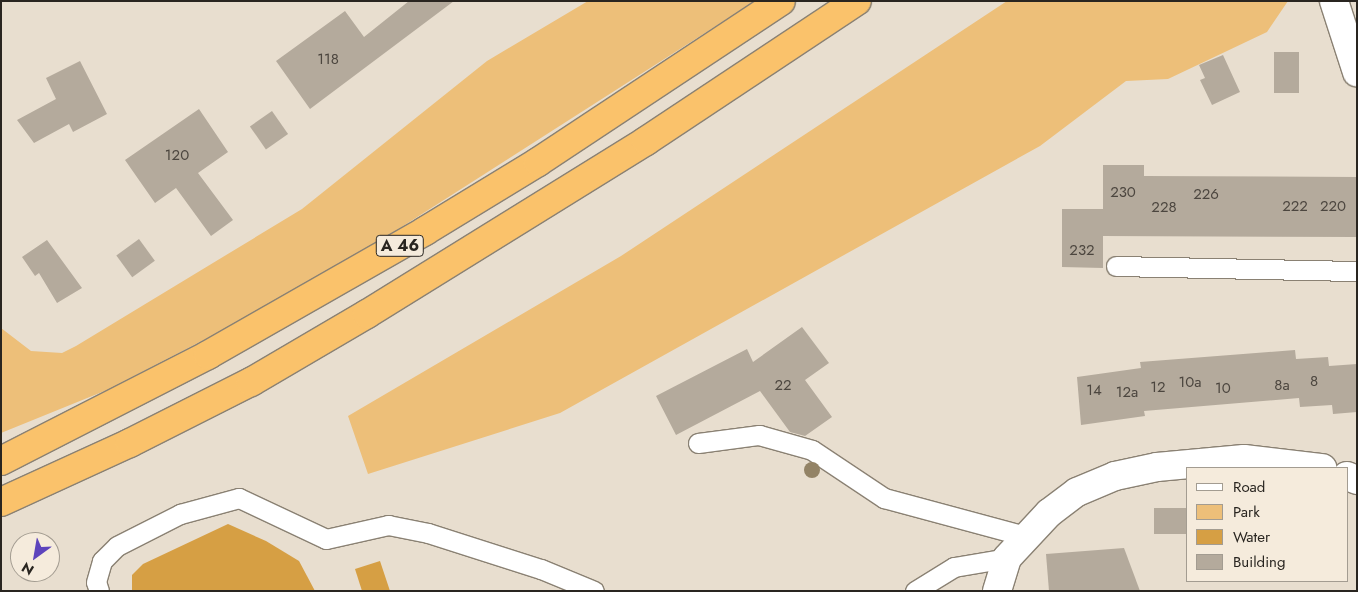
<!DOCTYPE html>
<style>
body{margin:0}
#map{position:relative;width:1358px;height:592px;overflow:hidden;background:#e8decf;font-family:Jost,sans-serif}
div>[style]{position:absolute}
.green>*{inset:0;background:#edbf79}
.water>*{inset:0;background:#d69f44}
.building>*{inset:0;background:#b4aa9c;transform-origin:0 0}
.roads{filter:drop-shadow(1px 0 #8a8173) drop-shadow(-1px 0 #8a8173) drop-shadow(0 1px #8a8173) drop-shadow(0 -1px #8a8173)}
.lane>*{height:19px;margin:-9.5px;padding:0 9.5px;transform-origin:9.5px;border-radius:9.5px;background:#fff}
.street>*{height:28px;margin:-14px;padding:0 14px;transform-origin:14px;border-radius:14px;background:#fff}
.highway>*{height:28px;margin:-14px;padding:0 14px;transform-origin:14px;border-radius:14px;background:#fac26b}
.trees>*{width:16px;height:16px;margin:-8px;border-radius:50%;background:#938366}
span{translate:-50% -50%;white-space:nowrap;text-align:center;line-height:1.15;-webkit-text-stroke:5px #f5ebdc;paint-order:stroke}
.number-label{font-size:15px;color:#4c463f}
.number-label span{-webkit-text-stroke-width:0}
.shield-label span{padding:1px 4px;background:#f5ebdc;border:1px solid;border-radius:4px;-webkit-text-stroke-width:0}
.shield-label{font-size:16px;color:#292520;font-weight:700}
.frame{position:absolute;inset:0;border:2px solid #292520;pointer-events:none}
.legend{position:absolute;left:1186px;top:467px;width:162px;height:115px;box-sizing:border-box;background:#f5ebdc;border:1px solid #a39c91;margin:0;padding:6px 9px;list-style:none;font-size:15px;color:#292520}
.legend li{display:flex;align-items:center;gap:10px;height:25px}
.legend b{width:25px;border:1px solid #a39c91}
.north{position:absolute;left:10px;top:532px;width:50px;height:50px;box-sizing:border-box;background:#f5ebdc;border:1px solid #a39c91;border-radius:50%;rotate:212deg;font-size:14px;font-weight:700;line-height:20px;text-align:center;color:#292520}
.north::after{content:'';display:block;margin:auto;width:18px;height:22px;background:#5d44bc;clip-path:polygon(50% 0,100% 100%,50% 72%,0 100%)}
</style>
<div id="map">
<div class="green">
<div style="clip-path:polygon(588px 1px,755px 1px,314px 283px,107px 390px,1px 433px,1px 328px,31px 351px,62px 353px,76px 346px,302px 209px,487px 61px)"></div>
<div style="clip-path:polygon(1007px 1px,1288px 1px,1267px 32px,1168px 79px,1126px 81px,1040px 146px,560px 413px,368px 474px,348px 416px,621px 256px)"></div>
</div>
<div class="water">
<div style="clip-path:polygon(228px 524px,266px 541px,299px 561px,315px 591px,132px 591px,132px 575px,143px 564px)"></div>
<div style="clip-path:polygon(380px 561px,390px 591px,362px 591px,355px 569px)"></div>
</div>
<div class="building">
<div style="clip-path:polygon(409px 1px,454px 1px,310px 109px,276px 61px,345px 11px,364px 37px)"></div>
<div style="left:1274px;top:52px;width:25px;height:41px"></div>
<div style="clip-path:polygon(1223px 55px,1240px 92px,1212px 105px,1200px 80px,1205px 78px,1199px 65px)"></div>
<div style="clip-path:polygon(80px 61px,107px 114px,73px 132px,69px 124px,34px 143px,17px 120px,56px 99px,46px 78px)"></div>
<div style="clip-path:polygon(199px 109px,228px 152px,198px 173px,233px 220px,211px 236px,176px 188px,155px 203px,125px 160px)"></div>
<div style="left:272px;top:111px;width:28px;height:27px;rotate:55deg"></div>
<div style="clip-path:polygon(1103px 165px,1144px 165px,1144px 176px,1357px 177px,1357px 237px,1103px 236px,1103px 268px,1062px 267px,1062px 209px,1103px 209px)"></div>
<div style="left:139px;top:239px;width:27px;height:28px;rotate:54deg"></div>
<div style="clip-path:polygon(47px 240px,82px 288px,57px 303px,39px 273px,35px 276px,22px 257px)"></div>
<div style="clip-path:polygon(802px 327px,829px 363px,805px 380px,832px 417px,805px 436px,790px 432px,760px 391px,676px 435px,656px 396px,747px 349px,753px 362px)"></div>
<div style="clip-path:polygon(1295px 350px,1296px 359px,1328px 357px,1329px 366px,1357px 364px,1357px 412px,1333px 414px,1332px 405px,1300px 407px,1299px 398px,1144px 411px,1145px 416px,1081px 425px,1077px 377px,1141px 368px,1140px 362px)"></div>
<div style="left:1187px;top:508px;width:26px;height:33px;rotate:90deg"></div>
<div style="clip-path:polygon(1124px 548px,1140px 591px,1049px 591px,1046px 554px)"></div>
</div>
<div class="roads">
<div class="lane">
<div style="left:1116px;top:266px;width:241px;rotate:1.2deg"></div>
<div style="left:698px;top:443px;width:62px;rotate:-7.5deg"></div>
<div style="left:759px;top:435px;width:55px;rotate:15.8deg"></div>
<div style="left:812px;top:450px;width:87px;rotate:33.7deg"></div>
<div style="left:884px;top:498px;width:146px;rotate:15.1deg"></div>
<div style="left:99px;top:591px;width:9px;rotate:-108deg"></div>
<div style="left:96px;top:582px;width:22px;rotate:-74deg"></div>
<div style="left:102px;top:561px;width:21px;rotate:-45deg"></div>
<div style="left:117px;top:546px;width:71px;rotate:-26.9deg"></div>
<div style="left:180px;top:514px;width:61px;rotate:-15.2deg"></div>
<div style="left:239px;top:498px;width:96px;rotate:25.2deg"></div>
<div style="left:326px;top:539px;width:64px;rotate:-12.7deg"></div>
<div style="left:388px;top:525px;width:41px;rotate:11.3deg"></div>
<div style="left:428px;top:533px;width:119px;rotate:17.7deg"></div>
<div style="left:541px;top:569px;width:57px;rotate:22.5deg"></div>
<div style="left:915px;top:591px;width:46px;rotate:-31.6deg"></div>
<div style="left:954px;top:567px;width:54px;rotate:-9.6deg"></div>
</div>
<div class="street">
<div style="left:1334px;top:1px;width:75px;rotate:72.1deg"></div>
<div style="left:1347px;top:476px;width:11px;rotate:22deg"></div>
<div style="left:997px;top:591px;width:34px;rotate:-73deg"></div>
<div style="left:1007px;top:558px;width:62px;rotate:-47deg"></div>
<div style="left:1049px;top:513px;width:35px;rotate:-37deg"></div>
<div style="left:1077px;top:492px;width:41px;rotate:-22.8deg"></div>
<div style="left:1115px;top:476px;width:43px;rotate:-12.1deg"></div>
<div style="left:1157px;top:467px;width:87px;rotate:-5.3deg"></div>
<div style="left:1244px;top:459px;width:79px;rotate:6.6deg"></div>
</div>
<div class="highway">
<div style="left:1px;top:461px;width:233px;rotate:-27.1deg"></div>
<div style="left:208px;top:355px;width:250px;rotate:-29.7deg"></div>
<div style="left:425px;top:231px;width:132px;rotate:-31.4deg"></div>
<div style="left:538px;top:162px;width:291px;rotate:-33.5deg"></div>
<div style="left:1px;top:502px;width:142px;rotate:-24.6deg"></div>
<div style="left:130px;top:443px;width:136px;rotate:-26.8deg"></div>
<div style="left:251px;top:382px;width:134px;rotate:-30.4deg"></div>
<div style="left:367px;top:314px;width:328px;rotate:-31.8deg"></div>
<div style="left:646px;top:141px;width:253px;rotate:-33.6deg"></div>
</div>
</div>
<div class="trees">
<div style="left:812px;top:470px"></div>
</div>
<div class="number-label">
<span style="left:328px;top:60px">118</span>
<span style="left:177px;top:156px">120</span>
<span style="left:1123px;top:193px">230</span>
<span style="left:1206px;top:195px">226</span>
<span style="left:1295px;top:207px">222</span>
<span style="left:1333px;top:207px">220</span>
<span style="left:1164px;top:208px">228</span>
<span style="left:1082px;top:251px">232</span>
<span style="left:1314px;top:382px">8</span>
<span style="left:1190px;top:383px">10a</span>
<span style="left:783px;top:386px">22</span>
<span style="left:1282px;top:386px">8a</span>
<span style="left:1158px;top:388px">12</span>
<span style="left:1223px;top:389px">10</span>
<span style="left:1094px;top:391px">14</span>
<span style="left:1127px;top:393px">12a</span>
</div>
<div class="shield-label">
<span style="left:400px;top:246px">A 46</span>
</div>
<div class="frame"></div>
<ul class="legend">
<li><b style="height:6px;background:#fff"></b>Road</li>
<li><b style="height:14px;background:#edbf79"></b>Park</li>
<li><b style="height:14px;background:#d69f44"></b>Water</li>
<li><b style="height:14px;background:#b4aa9c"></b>Building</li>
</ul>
<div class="north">N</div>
</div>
